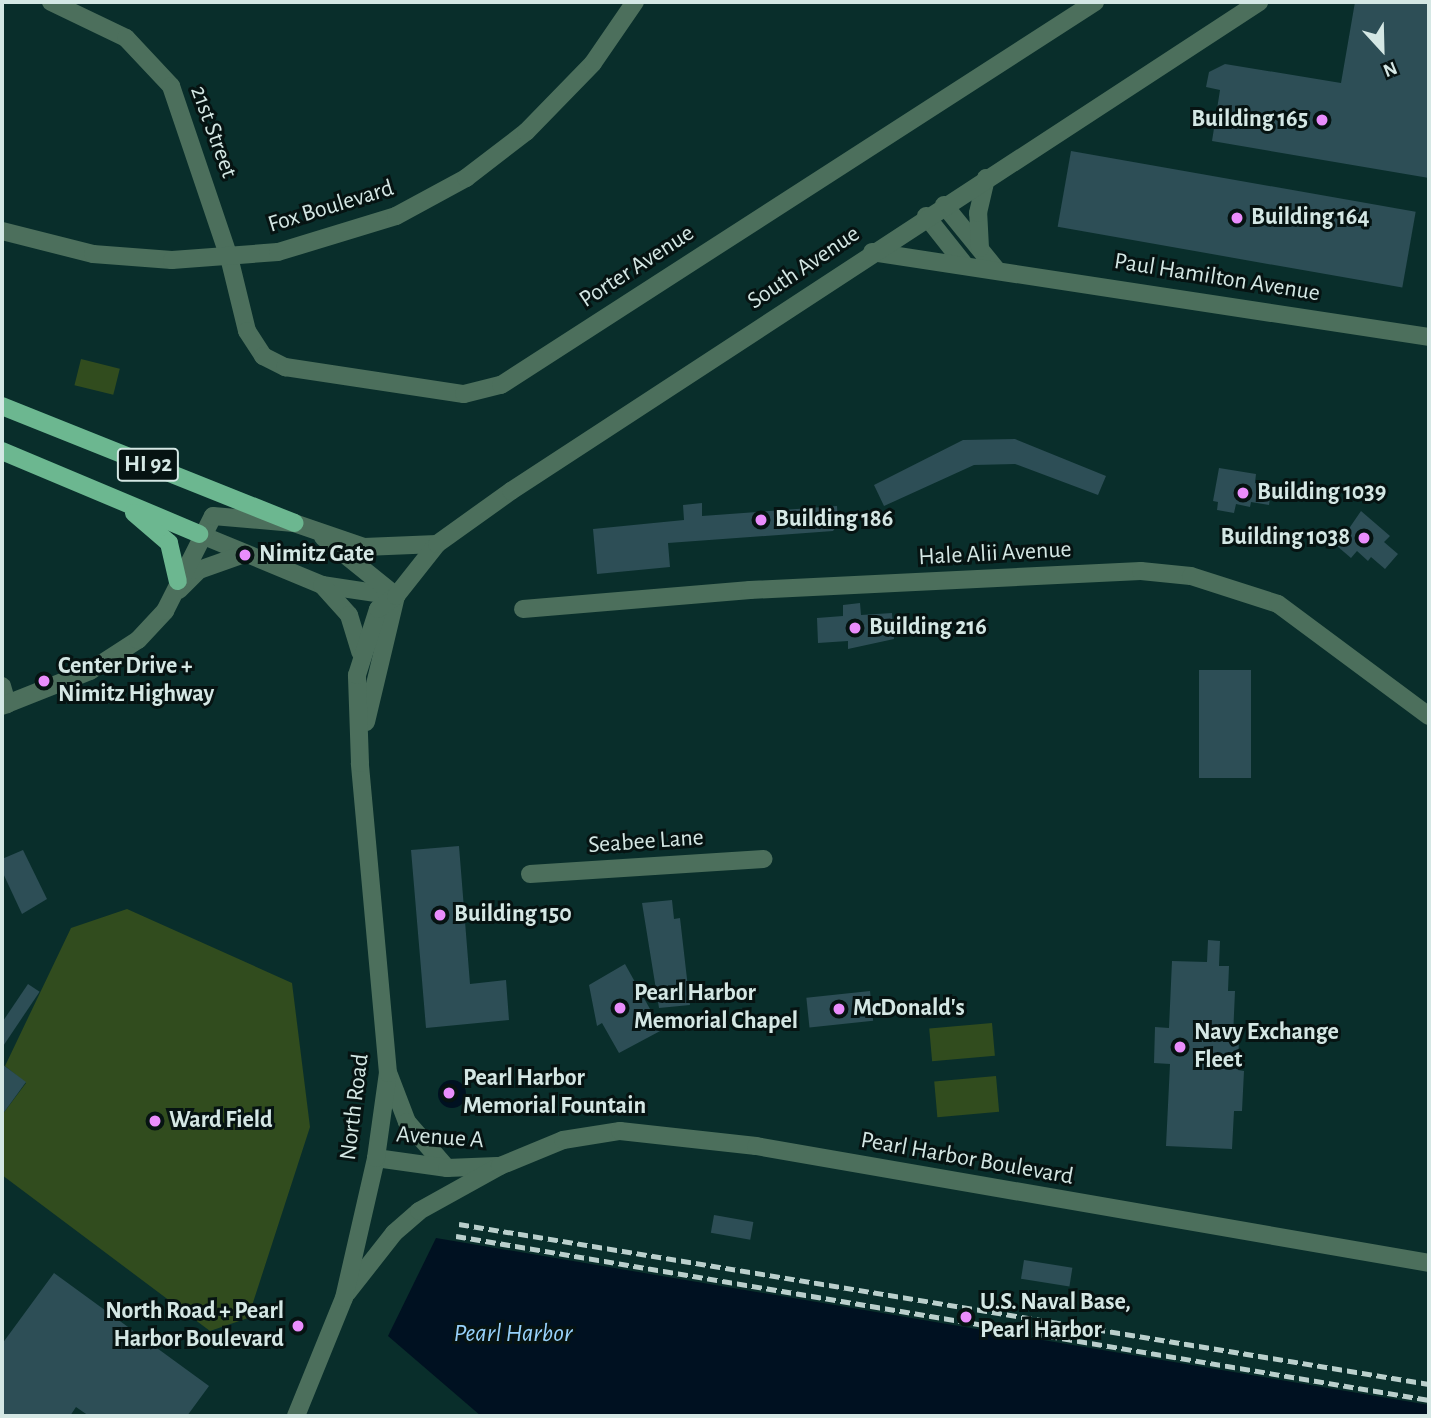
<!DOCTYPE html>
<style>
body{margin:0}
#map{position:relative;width:1431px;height:1418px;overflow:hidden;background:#092e2b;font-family:"Alegreya Sans",sans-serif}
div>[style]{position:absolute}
.green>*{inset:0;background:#314c1e;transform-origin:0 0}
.water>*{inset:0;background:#001121}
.round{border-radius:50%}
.building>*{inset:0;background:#2d4e56;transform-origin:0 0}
.minor>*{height:18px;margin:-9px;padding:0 9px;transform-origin:9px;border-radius:9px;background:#4c6f5c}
.major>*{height:18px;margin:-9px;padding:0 9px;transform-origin:9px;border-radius:9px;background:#6cb790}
.rail>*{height:4.5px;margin-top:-2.25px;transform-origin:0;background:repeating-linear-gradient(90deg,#bacfcc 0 10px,transparent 0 15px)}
.dots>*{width:19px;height:19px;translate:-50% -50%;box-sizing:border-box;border:4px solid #061312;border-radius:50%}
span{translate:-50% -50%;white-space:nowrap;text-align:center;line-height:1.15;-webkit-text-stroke:6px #061312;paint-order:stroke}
.shield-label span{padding:2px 5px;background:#061312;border:2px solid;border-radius:5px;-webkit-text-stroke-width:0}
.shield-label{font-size:23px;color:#d4e7e4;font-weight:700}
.poi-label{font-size:24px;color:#d4e7e4;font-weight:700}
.right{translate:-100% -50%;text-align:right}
.left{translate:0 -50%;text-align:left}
.street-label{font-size:24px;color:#d4e7e4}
.water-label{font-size:26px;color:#97d1fb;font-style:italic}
.frame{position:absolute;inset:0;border:4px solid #d4e7e4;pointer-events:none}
.north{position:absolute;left:1347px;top:14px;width:70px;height:70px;-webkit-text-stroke:5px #061312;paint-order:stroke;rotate:158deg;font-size:19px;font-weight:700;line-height:28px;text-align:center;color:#d4e7e4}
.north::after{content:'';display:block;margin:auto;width:24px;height:32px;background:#d4e7e4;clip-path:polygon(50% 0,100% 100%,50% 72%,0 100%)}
</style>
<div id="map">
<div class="green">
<div style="left:81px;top:359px;width:40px;height:27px;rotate:14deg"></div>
<div style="clip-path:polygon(127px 909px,292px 983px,310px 1127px,248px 1318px,210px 1331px,2px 1175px,2px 1115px,26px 1083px,5px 1066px,71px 928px)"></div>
<div style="left:992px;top:1023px;width:33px;height:63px;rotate:85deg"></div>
<div style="left:996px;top:1076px;width:36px;height:62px;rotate:85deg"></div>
</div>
<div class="water">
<div class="round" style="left:438px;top:1080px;width:28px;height:28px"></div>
<div style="clip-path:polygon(436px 1238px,1429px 1405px,1429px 1416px,481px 1416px,388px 1336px)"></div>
</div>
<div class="building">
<div style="clip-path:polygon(1355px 2px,1429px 2px,1429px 178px,1212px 141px,1220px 90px,1206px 87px,1209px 72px,1225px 64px,1341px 83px)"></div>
<div style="left:1071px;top:151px;width:350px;height:77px;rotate:10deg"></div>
<div style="clip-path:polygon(1015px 439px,1106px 476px,1098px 495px,1015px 464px,974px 465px,884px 506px,874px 485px,963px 440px)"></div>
<div style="clip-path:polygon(1219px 468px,1256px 474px,1255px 483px,1272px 486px,1269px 505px,1251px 502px,1250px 507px,1236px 504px,1234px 513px,1217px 510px,1218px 502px,1213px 501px)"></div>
<div style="clip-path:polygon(702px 503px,702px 516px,837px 506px,838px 524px,833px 531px,668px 543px,670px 567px,597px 574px,593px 529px,684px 520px,683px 505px)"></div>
<div style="clip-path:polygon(1361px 511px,1390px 536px,1384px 542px,1398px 554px,1385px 569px,1371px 557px,1368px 561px,1357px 551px,1351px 558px,1337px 546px)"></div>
<div style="clip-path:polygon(860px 603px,861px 615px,892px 613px,894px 639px,848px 649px,848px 641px,818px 643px,817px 618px,843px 616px,843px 605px)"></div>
<div style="left:1199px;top:670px;width:52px;height:108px"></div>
<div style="clip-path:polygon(459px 846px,470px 984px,506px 980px,509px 1020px,426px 1028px,411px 850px)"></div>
<div style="clip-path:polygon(23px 850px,47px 899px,22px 914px,2px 871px,2px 859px)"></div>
<div style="clip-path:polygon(672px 900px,674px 919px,680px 918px,690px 1005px,659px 1008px,642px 903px)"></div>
<div style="clip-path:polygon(1208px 940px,1220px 941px,1219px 966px,1229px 966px,1228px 991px,1235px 991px,1233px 1037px,1239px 1038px,1238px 1070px,1244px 1071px,1242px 1111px,1234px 1111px,1232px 1149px,1166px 1146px,1170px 1064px,1154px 1063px,1155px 1027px,1169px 1028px,1172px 961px,1207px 962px)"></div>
<div style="clip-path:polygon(625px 964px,650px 1009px,643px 1010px,662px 1030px,619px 1053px,602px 1023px,597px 1026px,589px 985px)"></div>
<div style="left:28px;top:984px;width:14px;height:64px;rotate:34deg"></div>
<div style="left:870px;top:991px;width:30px;height:64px;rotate:84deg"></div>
<div style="clip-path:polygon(2px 1064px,26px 1082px,2px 1115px)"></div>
<div style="left:714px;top:1215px;width:40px;height:18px;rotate:10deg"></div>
<div style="left:1024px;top:1260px;width:49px;height:19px;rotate:9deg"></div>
<div style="clip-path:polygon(54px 1273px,209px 1386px,187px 1416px,89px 1416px,76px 1407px,70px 1416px,2px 1416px,2px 1344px)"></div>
</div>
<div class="minor">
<div style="left:51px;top:2px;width:83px;rotate:25.6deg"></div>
<div style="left:126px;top:38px;width:66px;rotate:46.8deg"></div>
<div style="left:171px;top:86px;width:181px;rotate:71.3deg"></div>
<div style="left:229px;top:257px;width:76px;rotate:76.3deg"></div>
<div style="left:247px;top:331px;width:30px;rotate:57deg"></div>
<div style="left:263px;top:356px;width:25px;rotate:27deg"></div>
<div style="left:285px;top:367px;width:181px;rotate:8.6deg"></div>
<div style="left:464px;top:394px;width:38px;rotate:-14deg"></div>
<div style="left:501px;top:385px;width:707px;rotate:-32.81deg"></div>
<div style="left:944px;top:205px;width:82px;rotate:50.9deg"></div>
<div style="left:926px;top:216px;width:61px;rotate:51.6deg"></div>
<div style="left:2px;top:231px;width:94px;rotate:14.2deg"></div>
<div style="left:93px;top:254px;width:79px;rotate:4.3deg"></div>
<div style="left:172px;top:260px;width:106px;rotate:-4.3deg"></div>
<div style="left:278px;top:252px;width:123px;rotate:-17deg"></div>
<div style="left:396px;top:216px;width:80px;rotate:-28.5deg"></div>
<div style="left:466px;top:178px;width:76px;rotate:-37.5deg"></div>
<div style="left:526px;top:132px;width:96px;rotate:-45.8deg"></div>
<div style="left:593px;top:63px;width:74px;rotate:-55.5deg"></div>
<div style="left:980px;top:248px;width:35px;rotate:-93deg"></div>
<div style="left:978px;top:213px;width:36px;rotate:-77deg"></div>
<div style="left:872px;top:252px;width:563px;rotate:8.68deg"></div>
<div style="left:199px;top:534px;width:133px;rotate:22.5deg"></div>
<div style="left:322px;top:585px;width:75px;rotate:8.5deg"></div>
<div style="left:323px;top:537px;width:94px;rotate:38.9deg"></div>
<div style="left:322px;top:585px;width:40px;rotate:48deg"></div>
<div style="left:349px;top:615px;width:39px;rotate:73deg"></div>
<div style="left:179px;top:590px;width:28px;rotate:-45deg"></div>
<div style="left:199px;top:570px;width:48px;rotate:-19.6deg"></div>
<div style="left:523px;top:609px;width:228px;rotate:-4.8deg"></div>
<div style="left:750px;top:590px;width:391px;rotate:-2.8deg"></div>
<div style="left:1141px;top:571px;width:50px;rotate:5.7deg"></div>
<div style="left:1191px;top:576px;width:91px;rotate:17.8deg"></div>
<div style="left:1278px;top:604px;width:188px;rotate:36.6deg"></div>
<div style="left:2px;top:686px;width:19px;rotate:74deg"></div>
<div style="left:2px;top:706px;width:95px;rotate:-21.7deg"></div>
<div style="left:90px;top:671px;width:57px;rotate:-32.9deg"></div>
<div style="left:138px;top:640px;width:40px;rotate:-47deg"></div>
<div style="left:165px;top:611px;width:106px;rotate:-63.2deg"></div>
<div style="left:213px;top:516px;width:81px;rotate:4.9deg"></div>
<div style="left:294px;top:523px;width:74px;rotate:18.9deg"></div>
<div style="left:364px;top:547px;width:73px;rotate:-2.4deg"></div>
<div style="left:366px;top:722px;width:130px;rotate:-76.6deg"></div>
<div style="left:530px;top:874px;width:234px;rotate:-3.7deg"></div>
<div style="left:389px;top:1075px;width:50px;rotate:69deg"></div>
<div style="left:407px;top:1122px;width:61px;rotate:49deg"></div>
<div style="left:376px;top:1158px;width:72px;rotate:8deg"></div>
<div style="left:447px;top:1168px;width:50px;rotate:-2.3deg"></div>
<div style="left:347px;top:1293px;width:76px;rotate:-51.9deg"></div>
<div style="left:394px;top:1233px;width:33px;rotate:-41deg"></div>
<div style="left:419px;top:1211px;width:93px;rotate:-29.1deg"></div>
<div style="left:500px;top:1166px;width:68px;rotate:-22.4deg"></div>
<div style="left:563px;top:1140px;width:58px;rotate:-9deg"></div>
<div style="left:620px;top:1131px;width:137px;rotate:6.3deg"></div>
<div style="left:756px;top:1146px;width:683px;rotate:9.86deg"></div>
<div style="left:296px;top:1416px;width:127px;rotate:-67.9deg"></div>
<div style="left:344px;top:1298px;width:144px;rotate:-77.1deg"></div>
<div style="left:376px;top:1158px;width:86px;rotate:-82deg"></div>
<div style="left:388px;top:1073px;width:311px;rotate:-95.2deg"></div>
<div style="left:360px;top:763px;width:88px;rotate:-92deg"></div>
<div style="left:357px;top:675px;width:69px;rotate:-72.3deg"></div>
<div style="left:378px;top:609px;width:22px;rotate:-36deg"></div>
<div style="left:396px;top:596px;width:66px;rotate:-51.7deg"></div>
<div style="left:437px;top:544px;width:91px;rotate:-35.6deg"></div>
<div style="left:511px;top:491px;width:894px;rotate:-33.17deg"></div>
</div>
<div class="major">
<div style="left:2px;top:406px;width:315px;rotate:21.8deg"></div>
<div style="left:2px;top:451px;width:214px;rotate:22.8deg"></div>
<div style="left:134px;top:513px;width:46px;rotate:40.6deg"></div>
<div style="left:169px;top:543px;width:39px;rotate:77deg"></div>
</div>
<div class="rail">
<div style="left:459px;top:1224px;width:983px;rotate:9.37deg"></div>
<div style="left:456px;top:1236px;width:987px;rotate:9.57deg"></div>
</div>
<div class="dots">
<div style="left:1322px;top:120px;background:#ea8dfc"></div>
<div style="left:1237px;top:218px;background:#ea8dfc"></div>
<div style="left:1243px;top:493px;background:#ea8dfc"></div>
<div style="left:761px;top:520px;background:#ea8dfc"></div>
<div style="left:1364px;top:538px;background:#ea8dfc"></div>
<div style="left:245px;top:555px;background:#ea8dfc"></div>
<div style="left:855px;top:628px;background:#ea8dfc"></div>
<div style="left:44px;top:681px;background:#ea8dfc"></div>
<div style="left:440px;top:915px;background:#ea8dfc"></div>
<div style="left:620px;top:1008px;background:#ea8dfc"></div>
<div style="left:839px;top:1009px;background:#ea8dfc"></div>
<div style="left:1180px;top:1047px;background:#ea8dfc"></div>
<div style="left:449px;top:1093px;background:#ea8dfc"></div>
<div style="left:155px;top:1121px;background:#ea8dfc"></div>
<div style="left:966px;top:1317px;background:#ea8dfc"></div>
<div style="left:298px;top:1326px;background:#ea8dfc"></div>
</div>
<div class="shield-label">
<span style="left:148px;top:465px">HI 92</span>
</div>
<div class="poi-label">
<span class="right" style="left:1308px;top:120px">Building 165</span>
<span class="left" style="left:1251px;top:218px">Building 164</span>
<span class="left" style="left:1257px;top:493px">Building 1039</span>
<span class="left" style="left:775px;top:520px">Building 186</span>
<span class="right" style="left:1350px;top:538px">Building 1038</span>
<span class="left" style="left:259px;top:555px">Nimitz Gate</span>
<span class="left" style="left:869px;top:628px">Building 216</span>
<span class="left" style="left:58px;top:681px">Center Drive +<br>Nimitz Highway</span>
<span class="left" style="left:454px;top:915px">Building 150</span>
<span class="left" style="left:634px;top:1008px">Pearl Harbor<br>Memorial Chapel</span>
<span class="left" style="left:853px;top:1009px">McDonald's</span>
<span class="left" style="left:1194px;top:1047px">Navy Exchange<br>Fleet</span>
<span class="left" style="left:463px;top:1093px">Pearl Harbor<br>Memorial Fountain</span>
<span class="left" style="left:169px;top:1121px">Ward Field</span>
<span class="left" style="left:980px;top:1317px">U.S. Naval Base,<br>Pearl Harbor</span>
<span class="right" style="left:284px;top:1326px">North Road + Pearl<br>Harbor Boulevard</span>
</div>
<div class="street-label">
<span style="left:213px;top:132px;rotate:70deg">21st Street</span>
<span style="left:331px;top:207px;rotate:-17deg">Fox Boulevard</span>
<span style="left:637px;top:267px;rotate:-33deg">Porter Avenue</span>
<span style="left:804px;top:268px;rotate:-34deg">South Avenue</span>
<span style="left:1217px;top:278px;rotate:9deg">Paul Hamilton Avenue</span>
<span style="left:995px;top:554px;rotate:-3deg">Hale Alii Avenue</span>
<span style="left:646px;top:842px;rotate:-4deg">Seabee Lane</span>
<span style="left:355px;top:1107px;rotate:-83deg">North Road</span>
<span style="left:440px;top:1138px;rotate:4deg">Avenue A</span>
<span style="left:967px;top:1159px;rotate:10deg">Pearl Harbor Boulevard</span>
</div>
<div class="water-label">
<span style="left:513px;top:1334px">Pearl Harbor</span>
</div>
<div class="frame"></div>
<div class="north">N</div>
</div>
